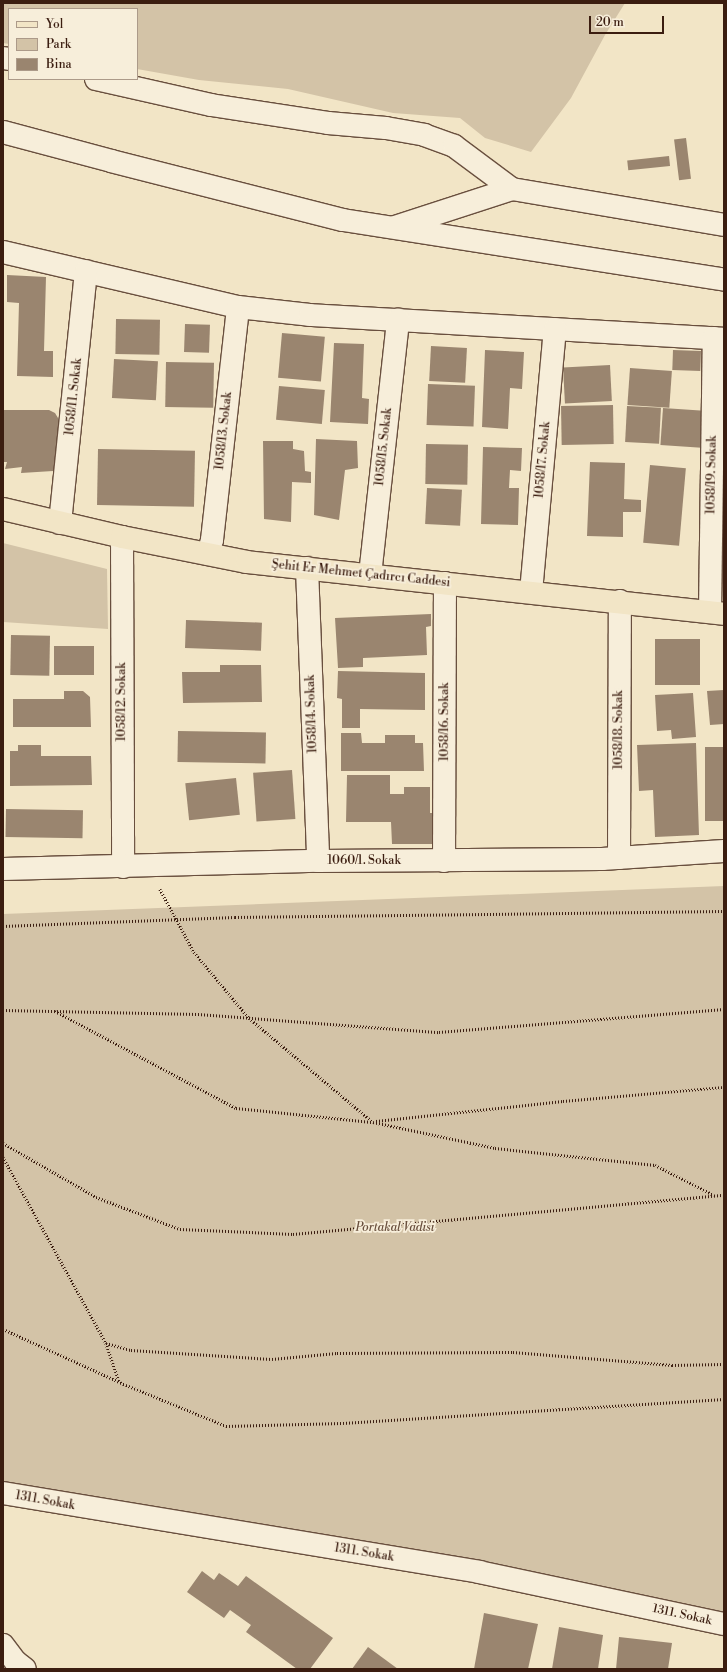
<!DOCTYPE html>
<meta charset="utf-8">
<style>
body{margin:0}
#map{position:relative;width:727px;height:1672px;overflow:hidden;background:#f2e5c6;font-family:"Libre Bodoni",serif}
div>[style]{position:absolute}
.green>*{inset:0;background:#d3c3a7}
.building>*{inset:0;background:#9a856f;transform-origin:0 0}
.path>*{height:2.5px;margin-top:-1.25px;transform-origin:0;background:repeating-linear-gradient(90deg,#3b1d10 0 1px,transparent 0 3px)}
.roads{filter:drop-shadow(1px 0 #694f3e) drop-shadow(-1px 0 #694f3e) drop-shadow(0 1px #694f3e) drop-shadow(0 -1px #694f3e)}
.minor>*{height:22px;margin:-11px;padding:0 11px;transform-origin:11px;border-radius:11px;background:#f7eeda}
.major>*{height:22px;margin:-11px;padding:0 11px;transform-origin:11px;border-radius:11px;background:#f2e5c6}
span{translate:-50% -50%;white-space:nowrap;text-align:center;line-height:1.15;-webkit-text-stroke:3.5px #f7eeda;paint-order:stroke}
.street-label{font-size:12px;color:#3b1d10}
.park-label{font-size:12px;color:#694f3d;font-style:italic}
.frame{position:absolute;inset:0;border:4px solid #3b1d10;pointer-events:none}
.legend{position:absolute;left:8px;top:8px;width:130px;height:72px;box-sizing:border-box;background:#f7eeda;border:1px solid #ac9a89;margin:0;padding:5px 7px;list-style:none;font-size:12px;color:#3b1d10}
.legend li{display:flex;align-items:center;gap:8px;height:20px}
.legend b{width:20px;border:1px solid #ac9a89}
.scale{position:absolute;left:589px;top:16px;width:75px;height:18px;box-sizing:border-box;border:2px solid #3b1d10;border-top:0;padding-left:5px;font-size:12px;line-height:14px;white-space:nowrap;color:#3b1d10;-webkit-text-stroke:3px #f7eeda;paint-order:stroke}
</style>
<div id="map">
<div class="green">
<div style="clip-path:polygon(3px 3px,625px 3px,605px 35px,571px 98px,531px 152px,485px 138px,460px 118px,393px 113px,288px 89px,199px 80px,137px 69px,137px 9px,9px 9px,9px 44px,3px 43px)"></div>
<div style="clip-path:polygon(723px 456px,724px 456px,724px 584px,720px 584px)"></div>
<div style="clip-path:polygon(3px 543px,107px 569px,108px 629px,3px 622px)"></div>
<div style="clip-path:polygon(724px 886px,724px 1621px,3px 1492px,3px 914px)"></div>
</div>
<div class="building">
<div style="left:686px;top:138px;width:41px;height:12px;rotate:83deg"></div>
<div style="left:669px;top:156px;width:10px;height:42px;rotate:84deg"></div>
<div style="clip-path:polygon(7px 275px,46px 277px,44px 351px,53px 351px,53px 377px,17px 376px,19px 303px,7px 302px)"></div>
<div style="left:116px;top:319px;width:44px;height:35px;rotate:1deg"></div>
<div style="left:185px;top:324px;width:25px;height:28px;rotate:2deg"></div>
<div style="left:282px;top:333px;width:43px;height:45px;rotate:5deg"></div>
<div style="clip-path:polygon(334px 343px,364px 344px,362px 398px,369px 399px,368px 424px,330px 422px)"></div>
<div style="left:431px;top:346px;width:36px;height:35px;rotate:3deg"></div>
<div style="clip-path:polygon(485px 350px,524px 352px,522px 389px,510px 388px,508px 429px,482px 427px)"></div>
<div style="left:673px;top:350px;width:28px;height:20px;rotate:2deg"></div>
<div style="left:114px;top:359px;width:44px;height:39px;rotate:3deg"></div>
<div style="left:166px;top:362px;width:48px;height:45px;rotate:1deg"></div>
<div style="left:610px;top:365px;width:36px;height:47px;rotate:87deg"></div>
<div style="left:630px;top:368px;width:42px;height:37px;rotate:4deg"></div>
<div style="left:428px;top:384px;width:47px;height:41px;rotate:2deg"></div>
<div style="left:279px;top:386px;width:46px;height:34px;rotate:5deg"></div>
<div style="left:613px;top:405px;width:39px;height:52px;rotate:89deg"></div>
<div style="left:627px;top:406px;width:34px;height:36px;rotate:3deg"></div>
<div style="left:663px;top:408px;width:41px;height:37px;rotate:4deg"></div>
<div style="clip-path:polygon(3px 410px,49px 410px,55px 413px,58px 418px,58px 462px,53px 471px,21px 473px,22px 467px,5px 469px,7px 462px,3px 462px)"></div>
<div style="clip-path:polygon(316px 439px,357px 441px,358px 468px,345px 470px,339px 520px,314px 515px)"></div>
<div style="clip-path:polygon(263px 441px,293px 441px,293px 449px,304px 451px,305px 471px,311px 472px,311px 483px,292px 482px,291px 522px,264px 519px)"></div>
<div style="left:426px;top:444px;width:42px;height:40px;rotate:1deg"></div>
<div style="clip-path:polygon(483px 447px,522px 448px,521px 471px,510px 470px,509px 488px,519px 488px,518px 525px,481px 524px)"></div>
<div style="left:98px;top:449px;width:97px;height:56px;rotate:1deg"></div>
<div style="clip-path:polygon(590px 462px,625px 463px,624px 499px,641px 500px,641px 512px,623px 512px,623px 537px,587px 536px)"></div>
<div style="left:650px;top:465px;width:36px;height:78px;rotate:5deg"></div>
<div style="left:427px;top:488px;width:35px;height:36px;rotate:3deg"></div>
<div style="clip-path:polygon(431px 614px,431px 626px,426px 627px,427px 655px,363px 658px,363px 667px,338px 668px,335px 618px)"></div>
<div style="left:186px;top:620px;width:76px;height:28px;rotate:2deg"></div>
<div style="left:11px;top:635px;width:39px;height:40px;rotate:1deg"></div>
<div style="left:655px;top:639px;width:45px;height:46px"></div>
<div style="left:54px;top:646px;width:40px;height:29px"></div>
<div style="clip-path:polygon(220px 665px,261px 665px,262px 702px,183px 703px,182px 672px,220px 672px)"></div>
<div style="clip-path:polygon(338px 671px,425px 673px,425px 710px,360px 709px,360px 728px,342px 728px,342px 699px,337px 698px)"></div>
<div style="clip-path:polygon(724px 690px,724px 724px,710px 725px,707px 691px)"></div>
<div style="clip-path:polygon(64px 691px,83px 691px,90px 697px,91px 727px,13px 727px,13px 699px,64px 699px)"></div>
<div style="clip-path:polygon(693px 693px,696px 737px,672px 739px,671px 730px,657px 731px,655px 695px)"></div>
<div style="left:178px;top:731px;width:88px;height:31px;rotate:1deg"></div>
<div style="clip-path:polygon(341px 733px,361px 733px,362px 743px,385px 743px,385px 735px,415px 735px,415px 743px,423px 743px,424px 771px,341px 771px)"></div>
<div style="clip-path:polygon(696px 743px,699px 835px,655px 837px,653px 790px,639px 791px,637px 745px)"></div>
<div style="clip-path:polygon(18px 745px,41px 745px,41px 756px,91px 756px,92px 785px,10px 786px,10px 751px,18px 751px)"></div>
<div style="left:705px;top:747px;width:19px;height:74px"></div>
<div style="left:292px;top:770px;width:49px;height:39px;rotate:86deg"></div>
<div style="clip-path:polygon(347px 775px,390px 775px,390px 794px,404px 794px,404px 787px,430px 787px,430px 813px,442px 813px,442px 844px,392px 844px,391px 822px,346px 822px)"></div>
<div style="left:236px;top:778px;width:37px;height:51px;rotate:84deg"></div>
<div style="left:6px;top:809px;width:77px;height:28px;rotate:1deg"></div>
<div style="clip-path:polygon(202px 1571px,214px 1580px,219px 1573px,238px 1586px,246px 1576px,333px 1638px,310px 1669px,297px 1669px,246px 1632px,251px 1625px,230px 1610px,224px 1618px,187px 1592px)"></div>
<div style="clip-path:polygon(484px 1613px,538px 1624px,528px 1669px,474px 1669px)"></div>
<div style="clip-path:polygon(559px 1627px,603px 1635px,598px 1669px,552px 1669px)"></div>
<div style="clip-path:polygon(619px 1637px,672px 1643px,668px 1669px,616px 1669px)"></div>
<div style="clip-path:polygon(368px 1647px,398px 1669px,352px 1669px)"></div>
</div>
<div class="path">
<div style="left:160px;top:889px;width:72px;rotate:61.6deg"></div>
<div style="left:194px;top:952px;width:86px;rotate:50.2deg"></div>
<div style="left:249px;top:1018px;width:162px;rotate:40deg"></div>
<div style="left:373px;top:1122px;width:125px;rotate:12deg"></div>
<div style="left:495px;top:1148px;width:161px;rotate:6.1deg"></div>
<div style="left:655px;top:1165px;width:66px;rotate:27deg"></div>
<div style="left:3px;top:926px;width:232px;rotate:-2.2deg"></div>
<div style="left:235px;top:917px;width:489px;rotate:-0.7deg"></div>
<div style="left:3px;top:1010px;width:195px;rotate:1.2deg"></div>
<div style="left:198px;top:1014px;width:242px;rotate:4.3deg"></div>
<div style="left:439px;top:1032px;width:286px;rotate:-4.6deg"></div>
<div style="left:55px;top:1011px;width:205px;rotate:28.2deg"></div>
<div style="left:236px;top:1108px;width:136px;rotate:5.9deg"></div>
<div style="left:376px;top:1121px;width:188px;rotate:-6.1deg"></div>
<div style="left:563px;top:1101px;width:162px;rotate:-5deg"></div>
<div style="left:3px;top:1143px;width:108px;rotate:30.1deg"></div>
<div style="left:96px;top:1197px;width:90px;rotate:20.9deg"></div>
<div style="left:180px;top:1229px;width:113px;rotate:2.5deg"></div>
<div style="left:293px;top:1234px;width:433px;rotate:-5.2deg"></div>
<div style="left:3px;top:1157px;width:213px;rotate:61deg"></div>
<div style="left:106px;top:1343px;width:40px;rotate:71.1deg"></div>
<div style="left:3px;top:1329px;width:135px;rotate:24.5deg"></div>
<div style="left:126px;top:1385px;width:108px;rotate:22.3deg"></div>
<div style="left:226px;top:1426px;width:117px;rotate:-1.5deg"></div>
<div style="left:343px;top:1423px;width:382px;rotate:-3.6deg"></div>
<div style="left:106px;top:1343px;width:26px;rotate:16deg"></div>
<div style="left:131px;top:1350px;width:141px;rotate:3.7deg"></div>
<div style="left:272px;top:1359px;width:65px;rotate:-5.3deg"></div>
<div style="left:337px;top:1353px;width:176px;rotate:-0.3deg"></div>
<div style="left:513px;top:1352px;width:160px;rotate:4.7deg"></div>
<div style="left:672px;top:1365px;width:52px;rotate:-1.1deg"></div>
</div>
<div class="roads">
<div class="minor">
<div style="left:3px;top:58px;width:6px;rotate:9deg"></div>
<div style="left:96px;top:79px;width:118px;rotate:12.7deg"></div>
<div style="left:211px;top:105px;width:118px;rotate:8.7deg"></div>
<div style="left:328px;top:123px;width:58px;rotate:4.9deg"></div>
<div style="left:386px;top:128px;width:39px;rotate:10deg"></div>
<div style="left:424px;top:135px;width:32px;rotate:20deg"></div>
<div style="left:454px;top:146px;width:72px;rotate:36.6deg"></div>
<div style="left:512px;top:189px;width:215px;rotate:9.6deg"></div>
<div style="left:3px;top:132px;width:112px;rotate:15deg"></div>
<div style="left:111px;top:161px;width:239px;rotate:14.3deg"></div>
<div style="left:343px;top:220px;width:386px;rotate:8.9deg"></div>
<div style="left:395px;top:227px;width:123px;rotate:-18deg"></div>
<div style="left:3px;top:252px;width:241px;rotate:13.2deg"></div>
<div style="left:238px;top:307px;width:72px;rotate:6.3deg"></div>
<div style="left:310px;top:315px;width:415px;rotate:3.3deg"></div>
<div style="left:60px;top:523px;width:253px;rotate:-84.1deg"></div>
<div style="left:122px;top:537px;width:330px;rotate:89.8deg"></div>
<div style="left:208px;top:554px;width:15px;rotate:-74deg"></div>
<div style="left:212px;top:540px;width:234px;rotate:-83.6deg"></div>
<div style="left:307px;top:568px;width:293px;rotate:87.8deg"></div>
<div style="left:370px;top:575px;width:257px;rotate:-83.7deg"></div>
<div style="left:531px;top:592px;width:264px;rotate:-84.8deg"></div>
<div style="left:710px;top:612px;width:274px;rotate:-89.2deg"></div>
<div style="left:619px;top:858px;width:257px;rotate:-89.8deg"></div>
<div style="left:444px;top:861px;width:278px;rotate:-89.8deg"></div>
<div style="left:3px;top:869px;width:315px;rotate:-1.5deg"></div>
<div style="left:318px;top:861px;width:284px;rotate:-0.4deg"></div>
<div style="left:602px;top:859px;width:122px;rotate:-3.8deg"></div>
<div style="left:3px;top:1493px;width:483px;rotate:9.4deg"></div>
<div style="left:479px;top:1572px;width:250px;rotate:12deg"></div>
<div style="left:3px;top:1645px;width:21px;rotate:53deg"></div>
<div style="left:16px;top:1662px;width:11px;rotate:38deg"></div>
</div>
<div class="major">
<div style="left:3px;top:509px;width:122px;rotate:13.2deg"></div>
<div style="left:122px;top:537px;width:127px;rotate:11.3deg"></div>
<div style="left:247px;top:562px;width:480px;rotate:6.2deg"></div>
</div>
</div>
<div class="street-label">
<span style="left:74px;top:397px;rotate:-84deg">1058/11. Sokak</span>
<span style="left:224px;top:431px;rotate:-84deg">1058/13. Sokak</span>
<span style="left:384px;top:447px;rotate:-84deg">1058/15. Sokak</span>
<span style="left:543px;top:460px;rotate:-85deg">1058/17. Sokak</span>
<span style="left:712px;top:475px;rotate:-89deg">1058/19. Sokak</span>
<span style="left:361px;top:574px;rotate:6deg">Şehit Er Mehmet Çadırcı Caddesi</span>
<span style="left:122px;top:702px;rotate:-90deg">1058/12. Sokak</span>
<span style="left:312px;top:714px;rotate:-92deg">1058/14. Sokak</span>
<span style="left:445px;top:722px;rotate:-90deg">1058/16. Sokak</span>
<span style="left:619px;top:730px;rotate:-90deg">1058/18. Sokak</span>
<span style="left:364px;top:861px">1060/1. Sokak</span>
<span style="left:45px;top:1501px;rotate:10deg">1311. Sokak</span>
<span style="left:364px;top:1553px;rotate:9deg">1311. Sokak</span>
<span style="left:682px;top:1615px;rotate:12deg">1311. Sokak</span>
</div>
<div class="park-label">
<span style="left:395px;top:1228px">Portakal Vadisi</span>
</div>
<div class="frame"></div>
<ul class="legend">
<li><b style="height:5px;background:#f2e5c6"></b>Yol</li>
<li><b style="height:11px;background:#d3c3a7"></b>Park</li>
<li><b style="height:11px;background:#9a856f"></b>Bina</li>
</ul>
<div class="scale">20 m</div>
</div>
